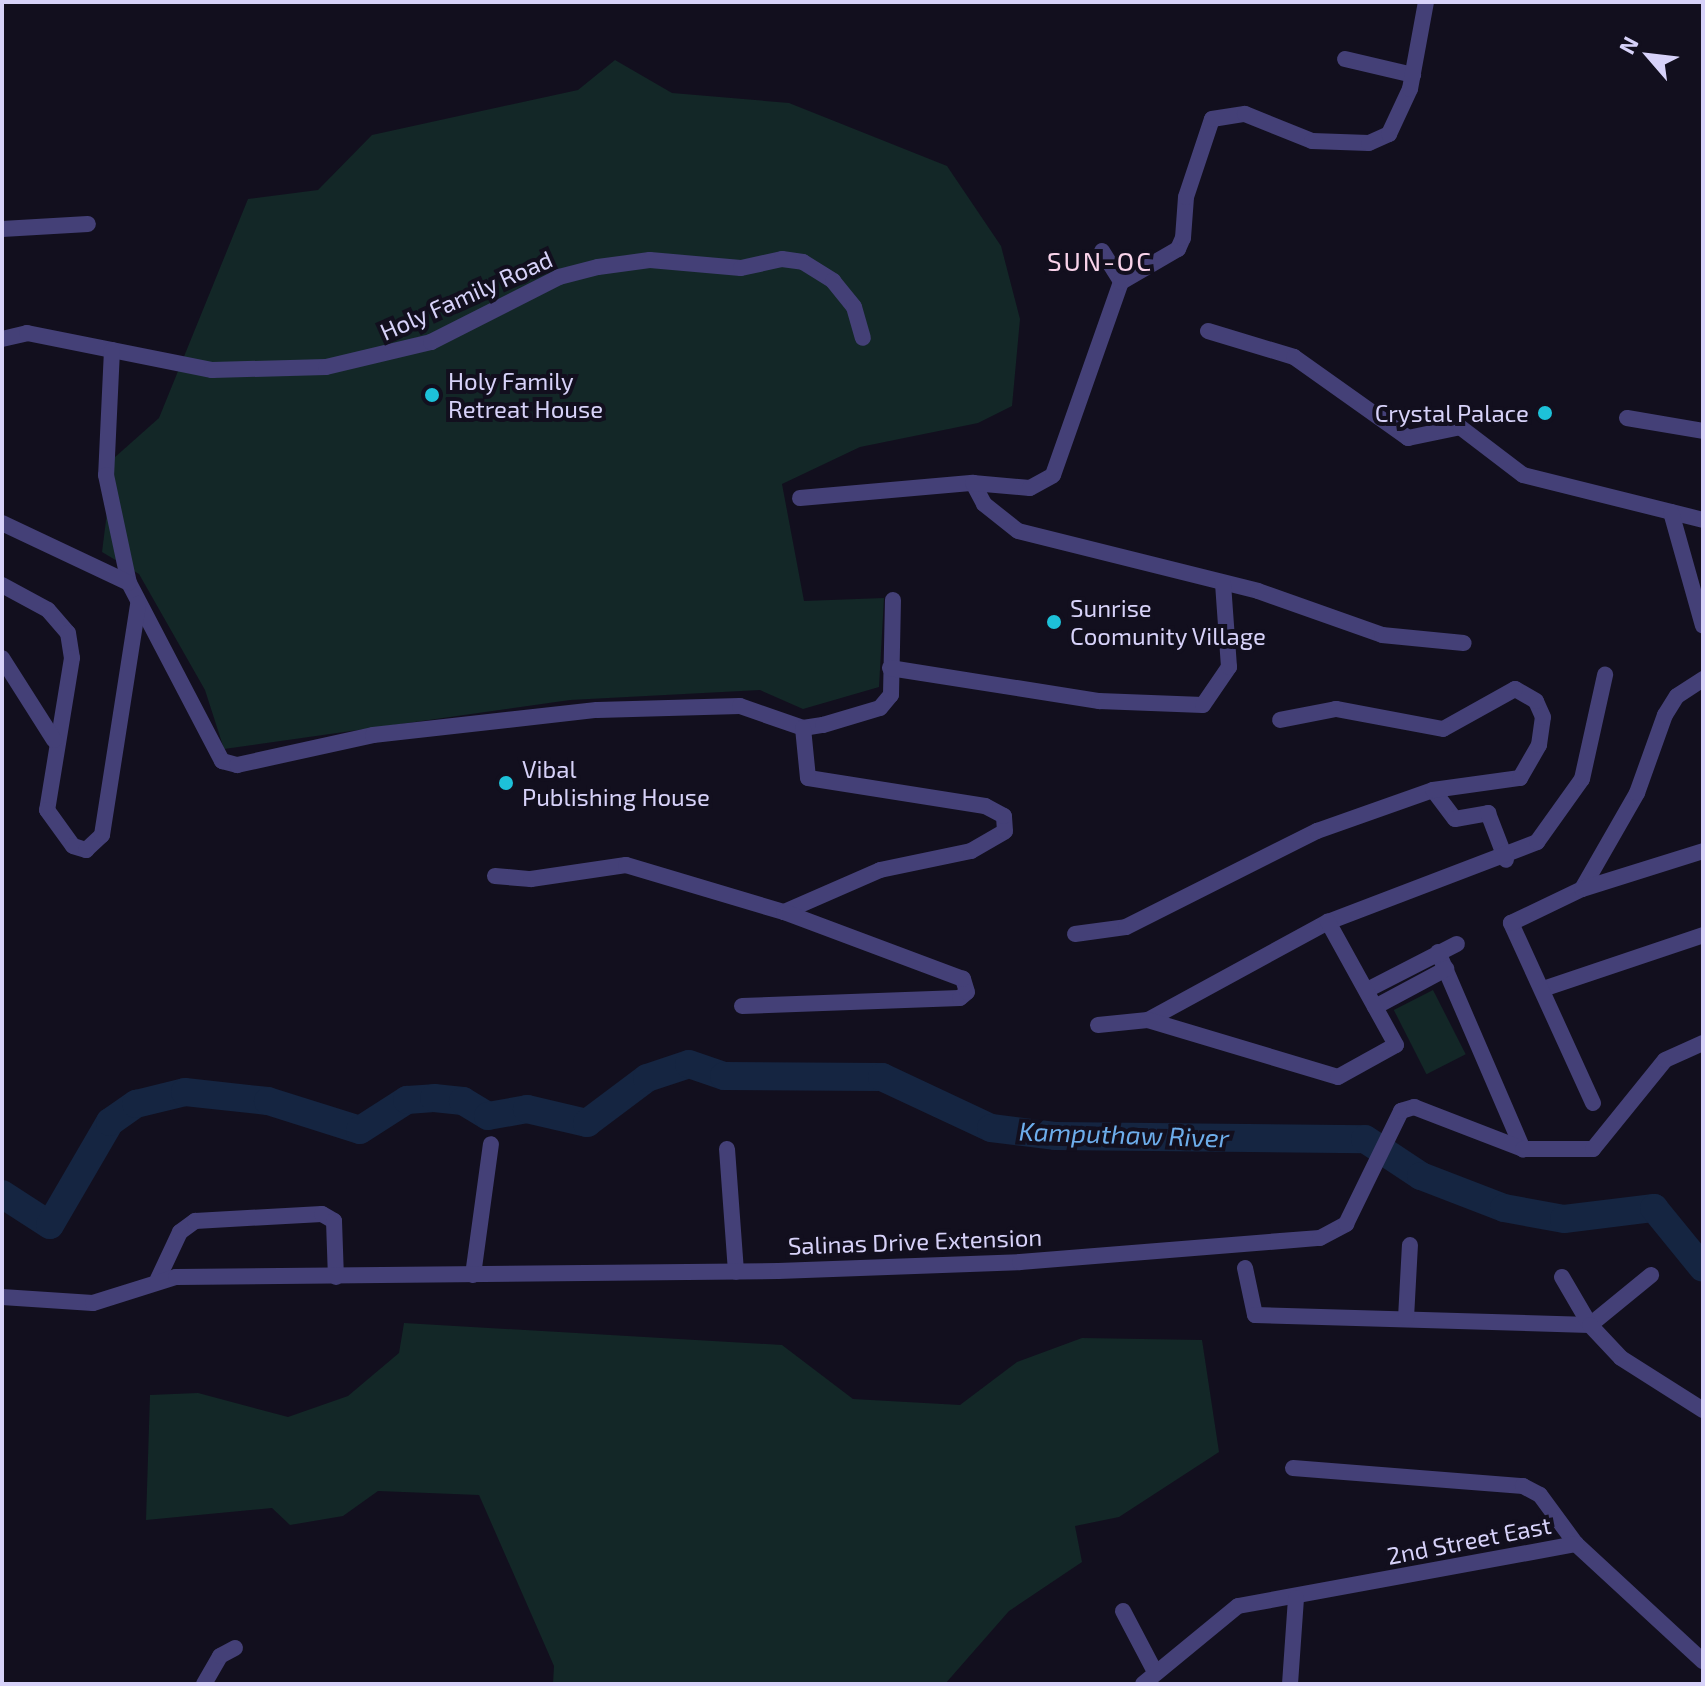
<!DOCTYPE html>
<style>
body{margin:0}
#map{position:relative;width:1705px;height:1686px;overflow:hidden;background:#120f1e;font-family:"Exo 2",sans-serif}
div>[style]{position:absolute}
.green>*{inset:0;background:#132727;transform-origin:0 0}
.river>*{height:28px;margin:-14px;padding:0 14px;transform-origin:14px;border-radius:14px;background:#152541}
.minor>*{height:16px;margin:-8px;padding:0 8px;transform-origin:8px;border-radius:8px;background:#444077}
.dots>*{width:22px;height:22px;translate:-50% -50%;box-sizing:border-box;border:4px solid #120f1e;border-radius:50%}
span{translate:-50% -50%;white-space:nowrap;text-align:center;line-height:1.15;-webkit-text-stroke:8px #120f1e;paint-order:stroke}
.street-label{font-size:24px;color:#d7d2f9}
.poi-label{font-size:24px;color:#d7d2f9}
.left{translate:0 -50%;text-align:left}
.right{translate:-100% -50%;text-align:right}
.neighbourhood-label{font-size:26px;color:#f9d3ea;letter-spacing:2px}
.water-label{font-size:26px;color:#6dadeb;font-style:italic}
.frame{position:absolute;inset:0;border:4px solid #d7d2f9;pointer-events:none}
.north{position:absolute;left:1609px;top:16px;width:80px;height:80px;-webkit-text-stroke:6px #120f1e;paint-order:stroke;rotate:298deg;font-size:22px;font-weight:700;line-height:32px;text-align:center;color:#d7d2f9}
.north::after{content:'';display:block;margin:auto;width:28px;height:36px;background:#d7d2f9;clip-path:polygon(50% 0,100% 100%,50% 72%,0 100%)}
</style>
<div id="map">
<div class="green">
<div style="clip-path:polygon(615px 60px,672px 93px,789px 103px,947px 166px,1001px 246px,1020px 319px,1012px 406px,978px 423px,860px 447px,782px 484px,804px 601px,884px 598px,879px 687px,803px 709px,760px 690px,570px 700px,224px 749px,205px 690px,139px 574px,102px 552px,114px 458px,159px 418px,248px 199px,318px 190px,372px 135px,578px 90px)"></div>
<div style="left:1433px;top:990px;width:72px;height:44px;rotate:63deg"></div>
<div style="clip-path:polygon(404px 1323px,782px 1345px,853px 1399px,960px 1405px,1017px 1362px,1082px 1338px,1202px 1340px,1219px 1452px,1119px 1517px,1075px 1526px,1082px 1562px,1009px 1611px,945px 1684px,553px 1684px,554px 1666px,479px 1495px,378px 1491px,343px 1516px,290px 1525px,272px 1508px,146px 1520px,150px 1395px,198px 1393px,288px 1417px,348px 1396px,399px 1353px)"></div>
</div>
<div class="river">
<div style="left:2px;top:1194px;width:57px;rotate:32.9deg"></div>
<div style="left:50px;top:1225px;width:119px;rotate:-59.8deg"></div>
<div style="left:110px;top:1122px;width:32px;rotate:-35deg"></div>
<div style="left:136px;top:1104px;width:50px;rotate:-13.8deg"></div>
<div style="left:185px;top:1092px;width:83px;rotate:6.2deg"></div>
<div style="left:268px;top:1101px;width:96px;rotate:17.5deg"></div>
<div style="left:360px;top:1130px;width:56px;rotate:-32.6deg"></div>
<div style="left:407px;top:1100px;width:27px;rotate:-4deg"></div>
<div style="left:434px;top:1098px;width:29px;rotate:6deg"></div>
<div style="left:463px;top:1101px;width:29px;rotate:31deg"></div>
<div style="left:488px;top:1116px;width:40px;rotate:-10deg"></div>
<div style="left:527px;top:1109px;width:62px;rotate:13.1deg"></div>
<div style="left:587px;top:1123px;width:75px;rotate:-36.9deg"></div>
<div style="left:647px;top:1078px;width:44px;rotate:-18.4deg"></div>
<div style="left:689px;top:1064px;width:37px;rotate:19deg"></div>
<div style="left:724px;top:1076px;width:158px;rotate:0.4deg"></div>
<div style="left:882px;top:1077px;width:120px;rotate:25.1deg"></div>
<div style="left:991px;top:1128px;width:64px;rotate:7.1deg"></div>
<div style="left:1055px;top:1136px;width:310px;rotate:0.6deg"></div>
<div style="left:1365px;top:1139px;width:67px;rotate:33.5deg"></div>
<div style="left:1421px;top:1176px;width:89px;rotate:21.1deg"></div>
<div style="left:1504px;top:1208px;width:61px;rotate:10.4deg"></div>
<div style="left:1564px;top:1219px;width:91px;rotate:-7deg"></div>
<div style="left:1654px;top:1208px;width:77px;rotate:50.8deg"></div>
</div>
<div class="minor">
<div style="left:1345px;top:59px;width:70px;rotate:13.2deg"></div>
<div style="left:2px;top:229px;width:86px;rotate:-3.3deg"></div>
<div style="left:1102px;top:251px;width:36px;rotate:58deg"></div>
<div style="left:1208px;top:331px;width:90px;rotate:16.8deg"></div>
<div style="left:1294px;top:357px;width:140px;rotate:35.4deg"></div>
<div style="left:1408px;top:438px;width:53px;rotate:-11.9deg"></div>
<div style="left:1460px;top:427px;width:79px;rotate:37.3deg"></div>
<div style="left:1523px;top:475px;width:186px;rotate:14deg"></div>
<div style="left:2px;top:339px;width:26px;rotate:-13deg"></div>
<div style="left:27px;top:333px;width:189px;rotate:11.3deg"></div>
<div style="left:212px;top:370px;width:114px;rotate:-1.5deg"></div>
<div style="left:326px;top:367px;width:108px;rotate:-13.4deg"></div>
<div style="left:431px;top:342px;width:144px;rotate:-26.9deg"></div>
<div style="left:559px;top:277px;width:40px;rotate:-14.4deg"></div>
<div style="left:598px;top:267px;width:52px;rotate:-7.7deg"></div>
<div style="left:650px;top:260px;width:91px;rotate:5deg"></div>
<div style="left:741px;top:268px;width:42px;rotate:-12.4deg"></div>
<div style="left:782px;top:259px;width:21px;rotate:8deg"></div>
<div style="left:803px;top:262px;width:36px;rotate:32deg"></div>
<div style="left:833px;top:281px;width:33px;rotate:51deg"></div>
<div style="left:854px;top:307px;width:32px;rotate:74deg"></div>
<div style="left:112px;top:350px;width:125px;rotate:92.7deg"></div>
<div style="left:106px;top:475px;width:110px;rotate:78deg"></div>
<div style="left:129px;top:583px;width:201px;rotate:62.4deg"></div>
<div style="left:222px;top:761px;width:16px;rotate:15deg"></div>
<div style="left:237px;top:765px;width:139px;rotate:-12.4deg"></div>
<div style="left:373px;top:735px;width:225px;rotate:-6.4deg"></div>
<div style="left:597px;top:710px;width:143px;rotate:-1.6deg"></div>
<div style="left:740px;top:706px;width:67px;rotate:19.2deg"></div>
<div style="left:803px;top:728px;width:20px;rotate:-9deg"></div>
<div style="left:823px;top:725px;width:59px;rotate:-16.6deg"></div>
<div style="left:880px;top:708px;width:17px;rotate:-50deg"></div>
<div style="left:891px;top:695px;width:95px;rotate:-88.8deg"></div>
<div style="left:1627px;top:418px;width:77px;rotate:9.7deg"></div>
<div style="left:973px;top:483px;width:24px;rotate:62deg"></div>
<div style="left:984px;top:504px;width:43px;rotate:38.5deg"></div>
<div style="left:1018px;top:531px;width:247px;rotate:14deg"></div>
<div style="left:1258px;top:591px;width:132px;rotate:19.5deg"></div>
<div style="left:1382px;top:635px;width:82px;rotate:5.6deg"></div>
<div style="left:800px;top:498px;width:174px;rotate:-5deg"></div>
<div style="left:973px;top:483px;width:57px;rotate:5deg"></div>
<div style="left:1030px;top:488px;width:26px;rotate:-29deg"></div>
<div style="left:1053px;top:475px;width:205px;rotate:-70.6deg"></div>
<div style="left:1121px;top:282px;width:66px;rotate:-30.1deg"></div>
<div style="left:1178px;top:249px;width:12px;rotate:-66deg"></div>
<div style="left:1183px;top:238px;width:41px;rotate:-85.8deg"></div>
<div style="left:1186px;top:197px;width:82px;rotate:-71.6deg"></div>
<div style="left:1212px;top:119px;width:33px;rotate:-9deg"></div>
<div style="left:1245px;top:114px;width:72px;rotate:21.9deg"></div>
<div style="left:1312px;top:141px;width:57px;rotate:2deg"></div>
<div style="left:1369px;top:143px;width:22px;rotate:-24deg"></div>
<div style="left:1389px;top:134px;width:50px;rotate:-65deg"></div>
<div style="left:1410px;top:89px;width:88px;rotate:-79.6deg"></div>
<div style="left:1671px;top:512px;width:118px;rotate:74.3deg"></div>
<div style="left:2px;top:523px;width:140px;rotate:25.3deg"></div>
<div style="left:2px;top:585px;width:52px;rotate:28.5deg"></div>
<div style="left:48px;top:610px;width:30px;rotate:49deg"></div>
<div style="left:68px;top:633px;width:25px;rotate:81deg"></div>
<div style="left:72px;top:658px;width:154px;rotate:99.3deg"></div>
<div style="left:47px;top:810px;width:44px;rotate:54.2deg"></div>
<div style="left:73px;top:846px;width:14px;rotate:17deg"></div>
<div style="left:86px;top:850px;width:22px;rotate:-43deg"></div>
<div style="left:102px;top:835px;width:234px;rotate:-81.1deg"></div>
<div style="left:2px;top:658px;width:97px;rotate:57.6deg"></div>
<div style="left:890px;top:668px;width:212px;rotate:9deg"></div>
<div style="left:1099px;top:701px;width:104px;rotate:2.2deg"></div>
<div style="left:1203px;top:705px;width:46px;rotate:-55.6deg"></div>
<div style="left:1229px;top:667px;width:84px;rotate:-94.1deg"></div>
<div style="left:1433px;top:790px;width:36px;rotate:53deg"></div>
<div style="left:1455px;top:819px;width:34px;rotate:-10deg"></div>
<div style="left:1488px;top:813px;width:50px;rotate:69deg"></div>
<div style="left:495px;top:876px;width:36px;rotate:5deg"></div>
<div style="left:531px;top:879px;width:96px;rotate:-8.4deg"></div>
<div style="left:626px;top:865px;width:165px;rotate:16.6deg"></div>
<div style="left:784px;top:912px;width:105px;rotate:-23.6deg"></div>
<div style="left:880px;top:870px;width:93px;rotate:-11.8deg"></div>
<div style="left:971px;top:851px;width:39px;rotate:-30deg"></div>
<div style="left:1005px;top:831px;width:15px;rotate:-94deg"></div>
<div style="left:1004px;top:816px;width:21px;rotate:-152deg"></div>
<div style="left:985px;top:806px;width:179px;rotate:-171deg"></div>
<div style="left:808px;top:778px;width:50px;rotate:-95.7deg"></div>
<div style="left:1582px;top:889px;width:111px;rotate:-60.2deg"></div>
<div style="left:1637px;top:793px;width:83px;rotate:-70.3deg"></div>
<div style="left:1665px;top:715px;width:22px;rotate:-58deg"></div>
<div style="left:1677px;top:696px;width:31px;rotate:-33deg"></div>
<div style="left:1075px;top:934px;width:51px;rotate:-7.8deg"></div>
<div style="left:1126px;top:927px;width:214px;rotate:-26.7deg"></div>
<div style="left:1317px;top:831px;width:123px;rotate:-19.5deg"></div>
<div style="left:1433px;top:790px;width:88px;rotate:-7.9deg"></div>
<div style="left:1520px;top:778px;width:38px;rotate:-60deg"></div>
<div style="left:1539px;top:745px;width:28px;rotate:-82deg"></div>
<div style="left:1543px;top:717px;width:17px;rotate:-114deg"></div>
<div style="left:1536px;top:701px;width:24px;rotate:-150deg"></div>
<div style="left:1515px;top:689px;width:82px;rotate:150.9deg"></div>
<div style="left:1443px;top:729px;width:109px;rotate:-169.4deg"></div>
<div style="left:1336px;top:709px;width:57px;rotate:168.9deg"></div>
<div style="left:1438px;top:952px;width:215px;rotate:66.7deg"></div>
<div style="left:1543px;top:989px;width:169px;rotate:-18.6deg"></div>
<div style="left:1367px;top:990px;width:101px;rotate:-27.1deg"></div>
<div style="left:742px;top:1006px;width:218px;rotate:-2.1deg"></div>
<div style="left:960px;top:998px;width:9px;rotate:-41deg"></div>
<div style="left:967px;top:992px;width:14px;rotate:-107deg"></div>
<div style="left:963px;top:979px;width:191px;rotate:-159.5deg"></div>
<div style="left:1375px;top:1007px;width:81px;rotate:-28.2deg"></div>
<div style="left:1148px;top:1020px;width:205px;rotate:-28.6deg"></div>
<div style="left:1328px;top:922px;width:224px;rotate:-20.9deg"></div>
<div style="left:1537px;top:842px;width:77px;rotate:-54.5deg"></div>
<div style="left:1582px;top:779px;width:107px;rotate:-77.5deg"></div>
<div style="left:1098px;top:1025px;width:50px;rotate:-5.7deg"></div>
<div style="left:1148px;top:1020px;width:198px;rotate:16.7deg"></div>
<div style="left:1338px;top:1077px;width:66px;rotate:-28.9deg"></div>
<div style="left:1396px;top:1045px;width:141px;rotate:-118.9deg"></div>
<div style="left:1593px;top:1103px;width:198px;rotate:-114.5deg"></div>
<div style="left:1511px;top:923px;width:79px;rotate:-25.6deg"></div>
<div style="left:1582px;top:889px;width:127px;rotate:-17.4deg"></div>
<div style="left:727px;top:1149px;width:123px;rotate:85.8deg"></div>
<div style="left:1245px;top:1268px;width:48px;rotate:78deg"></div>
<div style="left:1255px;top:1315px;width:335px;rotate:1.7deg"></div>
<div style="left:1590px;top:1325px;width:79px;rotate:-39.3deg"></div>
<div style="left:473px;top:1275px;width:132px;rotate:-82.2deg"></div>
<div style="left:1562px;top:1277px;width:56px;rotate:59.7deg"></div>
<div style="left:1590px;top:1325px;width:45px;rotate:46.8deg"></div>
<div style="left:1621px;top:1358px;width:97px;rotate:32.4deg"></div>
<div style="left:158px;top:1279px;width:52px;rotate:-64.9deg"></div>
<div style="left:180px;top:1232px;width:19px;rotate:-36deg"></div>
<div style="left:195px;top:1221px;width:127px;rotate:-3.2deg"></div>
<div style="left:322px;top:1214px;width:14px;rotate:30deg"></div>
<div style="left:334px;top:1221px;width:56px;rotate:88deg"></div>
<div style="left:2px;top:1297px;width:91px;rotate:3.8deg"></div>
<div style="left:93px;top:1303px;width:87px;rotate:-17.4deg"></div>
<div style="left:176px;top:1277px;width:602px;rotate:-0.57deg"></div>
<div style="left:778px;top:1271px;width:242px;rotate:-2.1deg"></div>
<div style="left:1020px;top:1262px;width:301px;rotate:-4.6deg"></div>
<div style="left:1320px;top:1238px;width:30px;rotate:-28deg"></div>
<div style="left:1346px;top:1224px;width:126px;rotate:-64deg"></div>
<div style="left:1401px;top:1111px;width:14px;rotate:-17deg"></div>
<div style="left:1414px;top:1107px;width:117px;rotate:21.1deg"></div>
<div style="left:1523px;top:1149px;width:70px"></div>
<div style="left:1593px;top:1149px;width:114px;rotate:-51deg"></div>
<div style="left:1665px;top:1060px;width:42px;rotate:-24.1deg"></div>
<div style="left:1406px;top:1318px;width:73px;rotate:-86.9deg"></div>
<div style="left:1293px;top:1468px;width:231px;rotate:4.5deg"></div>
<div style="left:1523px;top:1486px;width:19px;rotate:28deg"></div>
<div style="left:1540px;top:1495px;width:61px;rotate:53.7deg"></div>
<div style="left:1576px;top:1544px;width:173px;rotate:42.7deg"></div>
<div style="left:1123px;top:1611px;width:69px;rotate:62.3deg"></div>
<div style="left:204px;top:1684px;width:32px;rotate:-60deg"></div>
<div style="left:220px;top:1656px;width:17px;rotate:-28deg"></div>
<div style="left:1143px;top:1684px;width:123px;rotate:-39.4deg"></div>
<div style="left:1238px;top:1606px;width:344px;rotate:-10.4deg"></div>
<div style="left:1290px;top:1684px;width:86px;rotate:-86deg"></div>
</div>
<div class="dots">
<div style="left:432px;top:395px;background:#1dc1d9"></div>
<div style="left:1545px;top:413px;background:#1dc1d9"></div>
<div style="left:1054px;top:622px;background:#1dc1d9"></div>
<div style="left:506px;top:783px;background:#1dc1d9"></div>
</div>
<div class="street-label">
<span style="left:466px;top:295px;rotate:-24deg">Holy Family Road</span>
<span style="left:915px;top:1241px;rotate:-2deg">Salinas Drive Extension</span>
<span style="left:1469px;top:1540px;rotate:-11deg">2nd Street East</span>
</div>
<div class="poi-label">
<span class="left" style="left:448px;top:395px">Holy Family<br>Retreat House</span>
<span class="right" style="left:1529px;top:413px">Crystal Palace</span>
<span class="left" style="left:1070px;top:622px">Sunrise<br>Coomunity Village</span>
<span class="left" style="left:522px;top:783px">Vibal<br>Publishing House</span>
</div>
<div class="neighbourhood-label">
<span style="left:1100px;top:261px">SUN-OC</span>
</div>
<div class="water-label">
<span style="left:1124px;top:1134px;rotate:2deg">Kamputhaw River</span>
</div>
<div class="frame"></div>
<div class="north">N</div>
</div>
